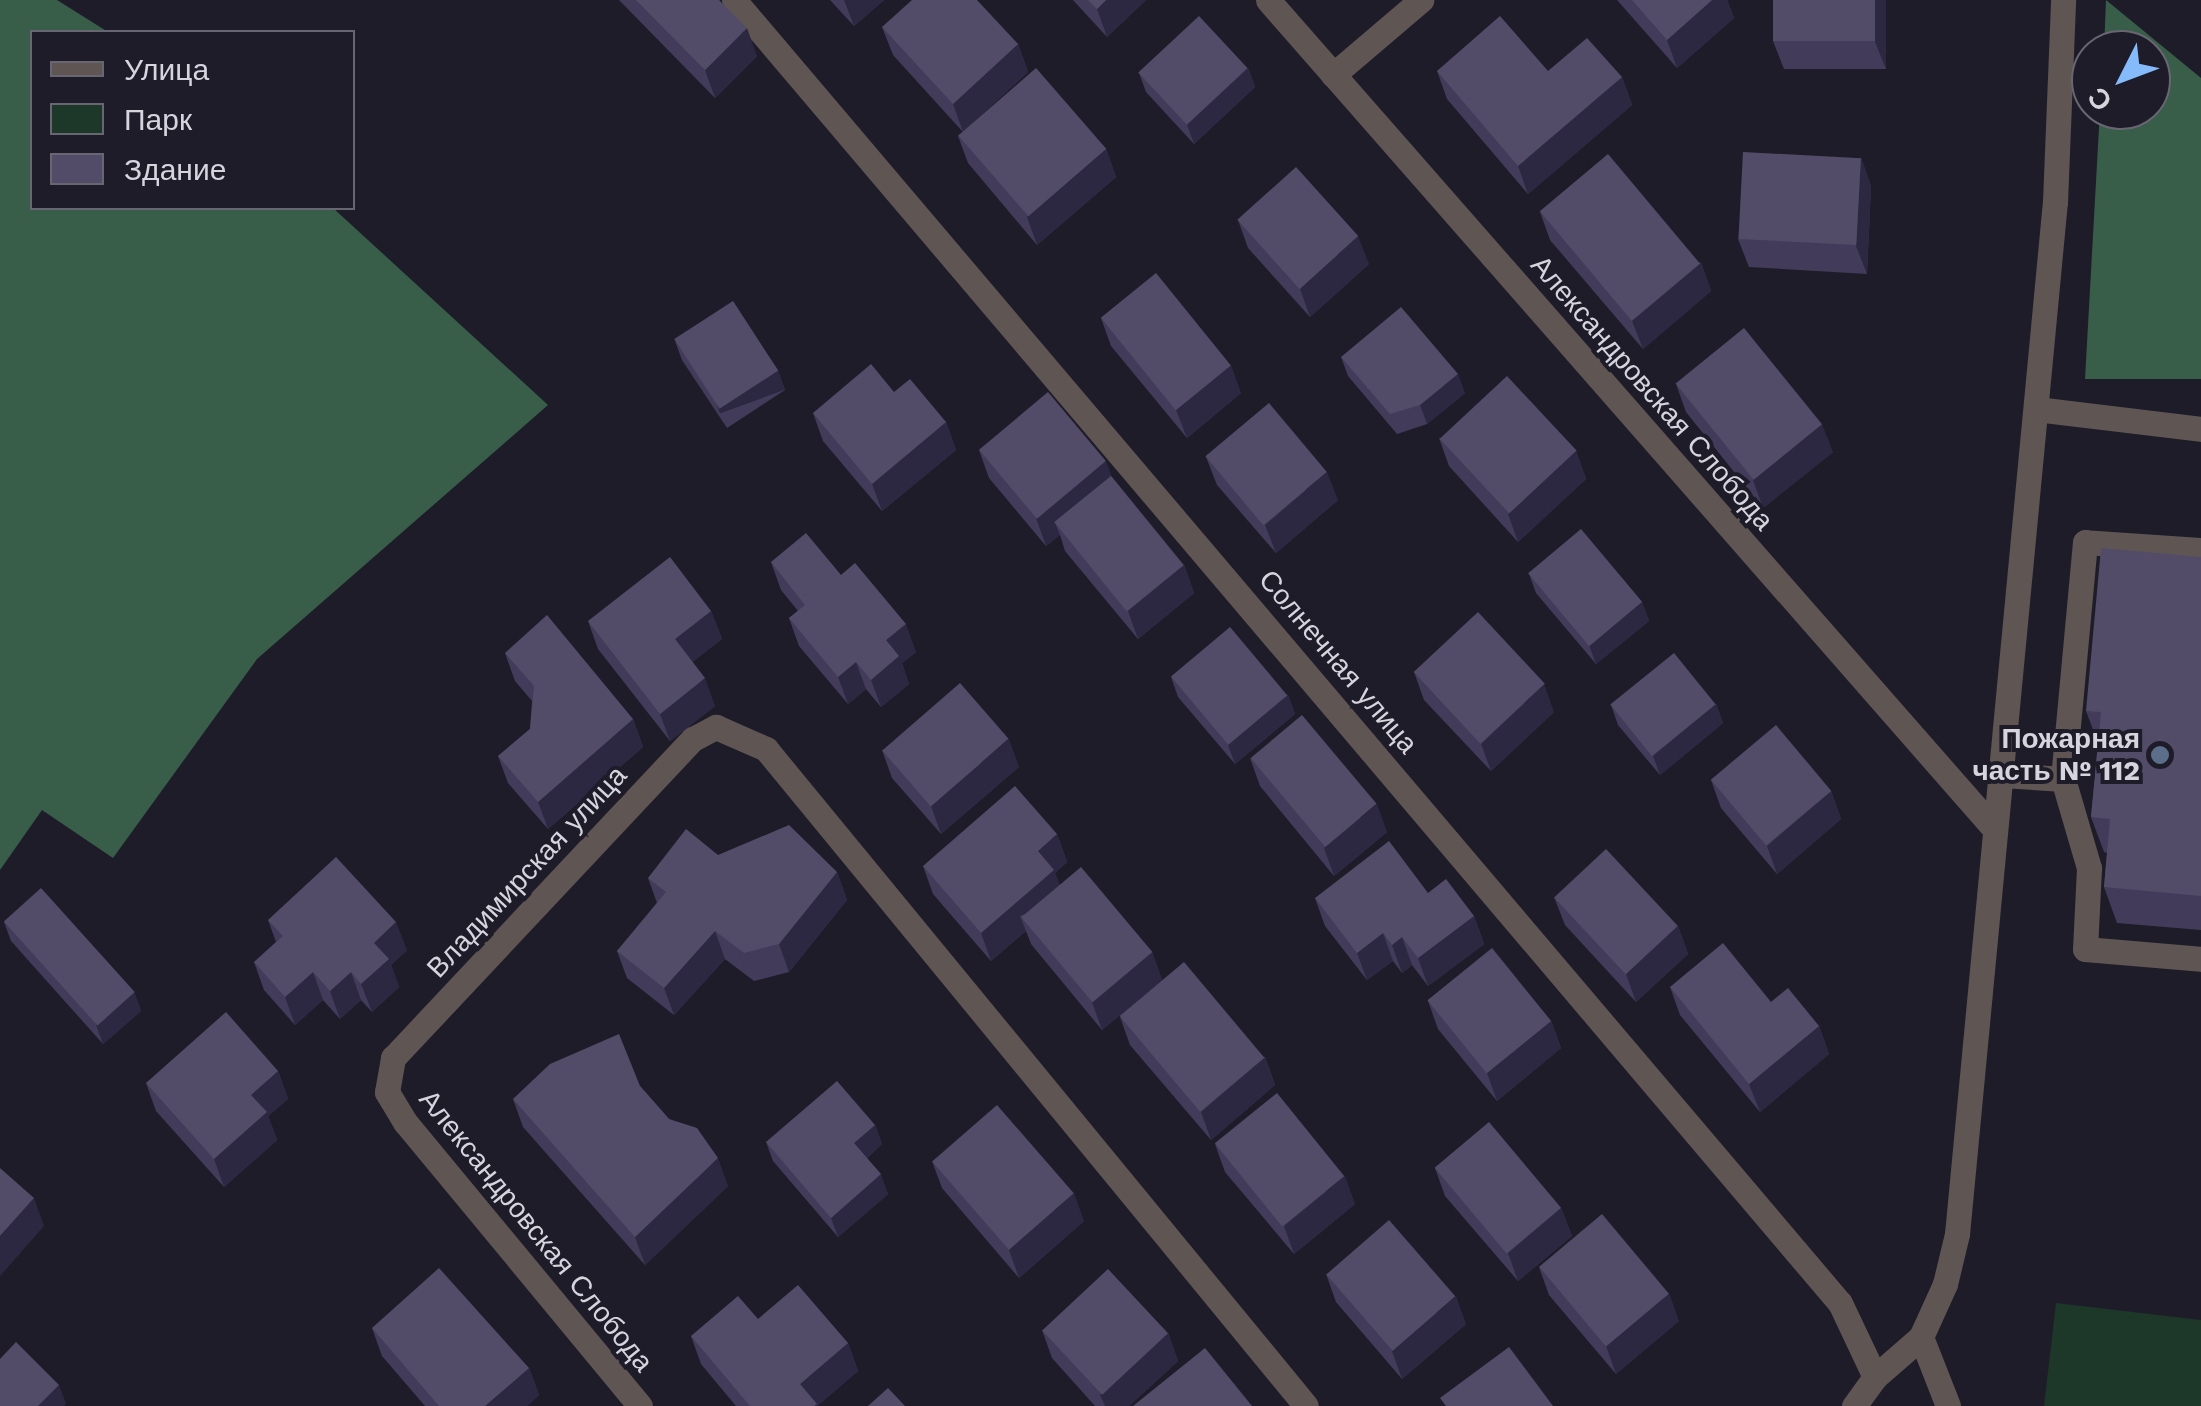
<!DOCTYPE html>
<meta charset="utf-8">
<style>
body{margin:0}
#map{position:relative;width:2201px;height:1406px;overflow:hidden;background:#1f1c2a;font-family:"Work Sans",sans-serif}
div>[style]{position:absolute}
.green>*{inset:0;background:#1d3729}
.forest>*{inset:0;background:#385e49}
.lane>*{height:25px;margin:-12.5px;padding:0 12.5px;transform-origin:12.5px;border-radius:12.5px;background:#5f5654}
.street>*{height:25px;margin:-12.5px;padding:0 12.5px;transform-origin:12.5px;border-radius:12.5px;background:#5f5654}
.wall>*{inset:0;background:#423c5a}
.shaded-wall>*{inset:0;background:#2d2841;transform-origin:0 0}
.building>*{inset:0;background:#524c68;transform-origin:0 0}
.dots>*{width:28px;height:28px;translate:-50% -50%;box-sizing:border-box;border:5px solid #1f1c2a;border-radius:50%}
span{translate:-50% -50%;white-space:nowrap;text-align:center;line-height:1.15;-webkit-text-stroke:8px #1f1c2a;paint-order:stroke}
.street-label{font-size:28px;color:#d6d5de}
.poi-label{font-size:28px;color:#d6d5de;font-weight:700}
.right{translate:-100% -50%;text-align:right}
.legend{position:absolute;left:30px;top:30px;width:325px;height:180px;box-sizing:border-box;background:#1f1c2a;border:2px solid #686672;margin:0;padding:12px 18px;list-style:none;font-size:30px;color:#d6d5de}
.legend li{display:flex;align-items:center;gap:20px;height:50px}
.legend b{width:50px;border:2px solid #686672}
.north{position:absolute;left:2071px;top:30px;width:100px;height:100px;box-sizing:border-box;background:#1f1c2a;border:2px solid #686672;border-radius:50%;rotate:228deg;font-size:28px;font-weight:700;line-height:40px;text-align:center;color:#d6d5de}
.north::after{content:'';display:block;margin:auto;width:35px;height:45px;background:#85bbfb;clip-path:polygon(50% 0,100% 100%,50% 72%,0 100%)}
</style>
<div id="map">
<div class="green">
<div style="clip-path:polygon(2056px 1303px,2201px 1320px,2201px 1406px,2044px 1406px)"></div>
</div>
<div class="forest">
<div style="clip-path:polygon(0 0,57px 0,108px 32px,32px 32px,32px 208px,333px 208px,548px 405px,257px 659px,113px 858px,42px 810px,0 870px)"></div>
<div style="clip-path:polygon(2106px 0,2201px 78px,2201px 379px,2085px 379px,2100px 110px,2151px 110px,2151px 50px,2104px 50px)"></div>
</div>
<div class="lane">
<div style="left:1333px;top:75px;width:116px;rotate:-40.4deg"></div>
<div style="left:2036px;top:409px;width:166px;rotate:6.9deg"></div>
<div style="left:2201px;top:550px;width:116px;rotate:-176.1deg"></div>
<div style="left:2085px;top:542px;width:238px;rotate:95.3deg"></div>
<div style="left:2063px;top:779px;width:93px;rotate:73.7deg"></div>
<div style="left:2089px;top:868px;width:81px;rotate:92.8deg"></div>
<div style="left:2085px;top:949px;width:116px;rotate:4.9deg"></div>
<div style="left:2003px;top:775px;width:60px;rotate:3.8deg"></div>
<div style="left:1921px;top:1337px;width:74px;rotate:68.6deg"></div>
</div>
<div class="street">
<div style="left:734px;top:0;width:1709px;rotate:49.68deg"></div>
<div style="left:1840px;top:1303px;width:82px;rotate:64.7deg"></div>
<div style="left:1268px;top:0;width:1097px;rotate:48.77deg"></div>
<div style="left:640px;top:1406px;width:369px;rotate:-129.6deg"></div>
<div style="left:405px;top:1122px;width:35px;rotate:-121deg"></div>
<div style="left:387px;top:1092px;width:35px;rotate:-80deg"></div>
<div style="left:393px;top:1058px;width:438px;rotate:-46.8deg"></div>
<div style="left:693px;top:739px;width:26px;rotate:-28deg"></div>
<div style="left:716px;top:727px;width:55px;rotate:23.7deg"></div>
<div style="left:766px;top:749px;width:850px;rotate:50.58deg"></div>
<div style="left:1854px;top:1406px;width:36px;rotate:-54deg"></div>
<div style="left:1875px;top:1377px;width:61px;rotate:-41deg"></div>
<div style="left:1921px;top:1337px;width:58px;rotate:-65.6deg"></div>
<div style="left:1945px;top:1284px;width:51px;rotate:-76.5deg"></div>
<div style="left:1957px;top:1234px;width:1037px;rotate:-84.58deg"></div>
<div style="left:2055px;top:202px;width:202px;rotate:-87.7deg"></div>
</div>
<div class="wall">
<div style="clip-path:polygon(619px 0,719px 0,757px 56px,715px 98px)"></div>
<div style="clip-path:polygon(830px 0,884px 0,854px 26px)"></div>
<div style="clip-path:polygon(1073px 0,1146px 0,1107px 37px)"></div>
<div style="clip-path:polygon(1617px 0,1727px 0,1734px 18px,1677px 68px)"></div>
<div style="clip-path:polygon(1886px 0,1886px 69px,1784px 69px,1773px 41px)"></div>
<div style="clip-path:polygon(882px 27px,1018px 44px,1028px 72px,966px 129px,1106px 149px,1116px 177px,1037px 245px,968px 163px,958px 136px,963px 132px,893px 55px)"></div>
<div style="clip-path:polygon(1248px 68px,1255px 87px,1194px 144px,1146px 92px,1139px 73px)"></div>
<div style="clip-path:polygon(1437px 71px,1548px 71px,1622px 77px,1632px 105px,1528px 194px,1447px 99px)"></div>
<div style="clip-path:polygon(1861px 158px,1871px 186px,1867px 274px,1749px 267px,1738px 239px)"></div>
<div style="clip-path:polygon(1540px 212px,1701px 263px,1711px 291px,1643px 349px,1550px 240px)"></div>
<div style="clip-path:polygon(1238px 220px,1369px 264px,1310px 317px,1248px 248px)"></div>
<div style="clip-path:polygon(1101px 318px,1241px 393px,1187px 438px,1111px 346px)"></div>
<div style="clip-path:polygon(675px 341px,778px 371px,785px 390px,727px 428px,682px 360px)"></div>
<div style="clip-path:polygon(1341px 357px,1465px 393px,1427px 424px,1397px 434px,1348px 376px)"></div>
<div style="clip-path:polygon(1676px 384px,1833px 452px,1763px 508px,1686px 412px)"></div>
<div style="clip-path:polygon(894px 392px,946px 422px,956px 450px,882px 511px,823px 441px,813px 413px)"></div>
<div style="clip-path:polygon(1439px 438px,1576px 451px,1586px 479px,1518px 542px,1449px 466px)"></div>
<div style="clip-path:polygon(979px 450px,1112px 477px,1184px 565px,1194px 593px,1138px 639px,1065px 551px,1060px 535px,1046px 546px,989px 478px)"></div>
<div style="clip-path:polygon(1206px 457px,1338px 500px,1276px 553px,1217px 485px)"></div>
<div style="clip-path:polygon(2201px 557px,2201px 930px,2117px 923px,2104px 887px,2107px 853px,2104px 852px,2091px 817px,2098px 743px,2086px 711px)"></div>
<div style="clip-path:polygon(771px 562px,841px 575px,916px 652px,902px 663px,909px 684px,881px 707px,866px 689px,848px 704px,799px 646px,789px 618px,798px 611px,781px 590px)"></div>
<div style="clip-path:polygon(1529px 574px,1642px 602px,1649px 621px,1596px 664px,1536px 593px)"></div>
<div style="clip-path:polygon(711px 611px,722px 639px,692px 662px,715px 706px,670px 741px,598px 649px,588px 621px)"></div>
<div style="clip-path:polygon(505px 653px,633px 719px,643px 747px,548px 829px,508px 783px,498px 756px,530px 729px,532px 701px,515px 681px)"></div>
<div style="clip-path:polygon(1414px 672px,1554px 712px,1491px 771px,1424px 700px)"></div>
<div style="clip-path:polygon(1171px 677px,1288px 695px,1295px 714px,1235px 764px,1178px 697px)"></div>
<div style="clip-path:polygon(1716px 704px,1723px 723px,1660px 775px,1618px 725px,1611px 705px)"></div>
<div style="clip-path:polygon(882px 750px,1019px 767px,941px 834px,892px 778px)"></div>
<div style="clip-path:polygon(1250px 758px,1387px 832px,1334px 876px,1260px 786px)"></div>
<div style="clip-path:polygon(1711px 780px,1831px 791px,1841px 819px,1777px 874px,1721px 808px)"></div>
<div style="clip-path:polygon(1057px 834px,1067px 862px,1055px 873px,1059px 884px,1152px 952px,1162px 980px,1102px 1030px,1031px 944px,1026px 931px,991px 961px,933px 894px,923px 866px)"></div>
<div style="clip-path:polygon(718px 855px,837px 872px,847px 900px,789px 972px,754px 981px,725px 959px,674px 1015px,627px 978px,617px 951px,657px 903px,648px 878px)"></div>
<div style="clip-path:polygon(1428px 893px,1474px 916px,1484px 944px,1428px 986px,1412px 965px,1402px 973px,1393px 961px,1367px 980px,1325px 926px,1315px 898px)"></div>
<div style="clip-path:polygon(1554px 897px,1678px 926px,1688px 954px,1636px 1002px,1565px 925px)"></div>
<div style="clip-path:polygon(268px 920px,407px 950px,391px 965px,399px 987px,372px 1012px,361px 1000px,340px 1019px,323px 1000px,295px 1025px,264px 990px,254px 962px,276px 942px)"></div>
<div style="clip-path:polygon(4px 922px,134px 992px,141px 1011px,103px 1044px,11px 941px)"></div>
<div style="clip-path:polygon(1670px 987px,1771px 1002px,1819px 1026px,1829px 1054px,1760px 1112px,1680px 1015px)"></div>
<div style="clip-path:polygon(1428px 1001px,1551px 1021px,1561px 1048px,1497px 1101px,1438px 1029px)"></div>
<div style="clip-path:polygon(1120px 1017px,1265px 1057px,1275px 1085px,1211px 1140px,1130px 1045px)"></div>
<div style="clip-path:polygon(278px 1071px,288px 1099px,268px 1116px,277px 1140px,224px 1187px,156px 1111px,146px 1083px)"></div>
<div style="clip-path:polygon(640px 1086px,728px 1186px,645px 1265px,523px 1127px,513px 1099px)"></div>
<div style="clip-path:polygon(875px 1125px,882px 1144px,867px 1158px,888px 1194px,838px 1237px,773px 1161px,766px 1142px)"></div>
<div style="clip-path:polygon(1215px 1144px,1355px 1204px,1294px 1254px,1225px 1172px)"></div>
<div style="clip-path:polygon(932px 1161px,1084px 1221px,1019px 1278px,942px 1188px)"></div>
<div style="clip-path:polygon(1435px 1168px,1561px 1208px,1572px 1236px,1518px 1281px,1445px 1196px)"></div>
<div style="clip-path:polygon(1539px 1267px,1679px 1321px,1616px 1374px,1549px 1295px)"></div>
<div style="clip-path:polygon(1326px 1274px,1466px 1324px,1402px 1379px,1336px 1302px)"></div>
<div style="clip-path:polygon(758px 1319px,848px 1343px,858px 1371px,817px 1406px,736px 1406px,701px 1364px,691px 1336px)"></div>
<div style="clip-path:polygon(372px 1328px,529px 1368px,539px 1395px,527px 1406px,425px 1406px,382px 1356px)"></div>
<div style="clip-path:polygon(1042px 1330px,1168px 1333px,1178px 1361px,1129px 1406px,1095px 1406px,1052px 1358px)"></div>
</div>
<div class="shaded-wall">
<div style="clip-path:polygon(844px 0,884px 0,854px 26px)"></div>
<div style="clip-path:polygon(1106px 0,1146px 0,1107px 37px,1097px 9px)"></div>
<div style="clip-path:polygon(1712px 0,1727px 0,1734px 18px,1677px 68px,1667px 40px)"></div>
<div style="clip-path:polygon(1875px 0,1886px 0,1886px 69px,1875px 42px)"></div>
<div style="clip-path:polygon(747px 28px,757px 56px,715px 98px,705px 70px)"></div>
<div style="clip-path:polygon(1018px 44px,1028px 72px,963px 132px,953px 104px)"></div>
<div style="clip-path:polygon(1248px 68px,1255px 87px,1194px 144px,1187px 125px)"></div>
<div style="clip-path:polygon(1622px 77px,1632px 105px,1528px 194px,1518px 166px)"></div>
<div style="clip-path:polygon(1106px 149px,1116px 177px,1037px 245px,1027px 217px)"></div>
<div style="clip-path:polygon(1861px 158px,1871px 186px,1867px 274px,1856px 246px)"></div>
<div style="clip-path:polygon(1358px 236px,1369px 264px,1310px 317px,1300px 289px)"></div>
<div style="clip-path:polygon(1701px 263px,1711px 291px,1643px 349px,1632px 321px)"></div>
<div style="clip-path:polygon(1231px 365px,1241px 393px,1187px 438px,1176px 410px)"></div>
<div style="left:778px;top:371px;width:20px;height:69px;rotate:70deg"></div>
<div style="clip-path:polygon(1458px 374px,1465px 393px,1427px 424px,1420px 405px)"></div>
<div style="clip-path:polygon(946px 422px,956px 450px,882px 511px,872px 484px)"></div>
<div style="clip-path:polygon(1822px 424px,1833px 452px,1763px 508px,1753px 480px)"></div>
<div style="clip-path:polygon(1576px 451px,1586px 479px,1518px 542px,1508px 514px)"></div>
<div style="clip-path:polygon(1106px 461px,1116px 488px,1055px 523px,1060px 535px,1046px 546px,1036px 518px)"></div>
<div style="clip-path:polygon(1327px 472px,1338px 500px,1276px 553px,1265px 525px)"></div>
<div style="clip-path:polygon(1184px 565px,1194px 593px,1138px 639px,1128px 611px)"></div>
<div style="clip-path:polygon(1642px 602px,1649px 621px,1596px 664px,1589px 645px)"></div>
<div style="clip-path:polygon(711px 611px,722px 639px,685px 667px,675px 639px)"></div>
<div style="clip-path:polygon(906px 624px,916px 652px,902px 663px,909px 684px,881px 707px,871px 680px,886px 640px)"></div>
<div style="clip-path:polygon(856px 662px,866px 689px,848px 704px,838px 677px)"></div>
<div style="clip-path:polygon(705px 678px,715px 706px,670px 741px,660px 714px)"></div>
<div style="clip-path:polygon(1544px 684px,1554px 712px,1491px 771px,1481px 744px)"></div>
<div style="clip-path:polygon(1288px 695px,1295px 714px,1235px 764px,1228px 745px)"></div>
<div style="clip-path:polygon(1716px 704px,1723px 723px,1660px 775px,1653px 756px)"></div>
<div style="clip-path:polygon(633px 719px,643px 747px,548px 829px,538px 802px)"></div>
<div style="clip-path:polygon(1009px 739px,1019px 767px,941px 834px,931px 806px)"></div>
<div style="clip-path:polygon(1831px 791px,1841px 819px,1777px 874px,1767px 846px)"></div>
<div style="clip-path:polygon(1377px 804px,1387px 832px,1334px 876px,1324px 848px)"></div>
<div style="clip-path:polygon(1057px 834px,1067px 862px,1055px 873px,1064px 898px,1020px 916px,1026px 931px,991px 961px,981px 933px,1038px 851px)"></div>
<div style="clip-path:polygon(837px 872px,847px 900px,789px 972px,779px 944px)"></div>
<div style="clip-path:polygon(1474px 916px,1484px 944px,1428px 986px,1418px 958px)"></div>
<div style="clip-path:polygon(396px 922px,407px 950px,391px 965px,399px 987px,372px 1012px,361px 984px,374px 943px)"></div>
<div style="clip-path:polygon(1678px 926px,1688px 954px,1636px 1002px,1626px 974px)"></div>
<div style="clip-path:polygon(715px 931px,725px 959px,674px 1015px,664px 988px)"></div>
<div style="clip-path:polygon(1383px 933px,1393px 961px,1367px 980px,1357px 953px)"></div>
<div style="clip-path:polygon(1402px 937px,1412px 965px,1402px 973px,1392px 945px)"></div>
<div style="clip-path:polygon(1152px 952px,1162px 980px,1102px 1030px,1092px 1002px)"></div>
<div style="clip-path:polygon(313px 972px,323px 1000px,295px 1025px,285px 997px)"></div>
<div style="clip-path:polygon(351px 972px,361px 1000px,340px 1019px,330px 991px)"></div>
<div style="clip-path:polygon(134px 992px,141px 1011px,103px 1044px,96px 1025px)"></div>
<div style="clip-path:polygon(1551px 1021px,1561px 1048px,1497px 1101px,1487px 1073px)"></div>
<div style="clip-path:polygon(1819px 1026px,1829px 1054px,1760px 1112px,1749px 1084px)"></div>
<div style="clip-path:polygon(1265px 1057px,1275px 1085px,1211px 1140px,1201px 1112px)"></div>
<div style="clip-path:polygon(278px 1071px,288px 1099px,268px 1116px,277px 1140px,224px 1187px,214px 1159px,251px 1095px)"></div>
<div style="clip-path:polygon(875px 1125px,882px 1144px,861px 1163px,854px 1143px)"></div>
<div style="clip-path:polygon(718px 1158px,728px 1186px,645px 1265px,635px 1237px)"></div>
<div style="clip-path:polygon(881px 1174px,888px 1194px,838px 1237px,831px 1218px)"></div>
<div style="clip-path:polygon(1345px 1176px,1355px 1204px,1294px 1254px,1284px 1226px)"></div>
<div style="clip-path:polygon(1074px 1193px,1084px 1221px,1019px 1278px,1009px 1250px)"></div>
<div style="clip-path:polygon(34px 1198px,44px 1226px,0 1276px,0 1236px)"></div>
<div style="clip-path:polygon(1561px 1208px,1572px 1236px,1518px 1281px,1508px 1253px)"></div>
<div style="clip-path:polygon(1669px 1293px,1679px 1321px,1616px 1374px,1606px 1346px)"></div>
<div style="clip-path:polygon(1456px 1296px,1466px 1324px,1402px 1379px,1392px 1351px)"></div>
<div style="clip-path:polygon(1168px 1333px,1178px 1361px,1129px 1406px,1105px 1406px,1100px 1395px)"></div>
<div style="clip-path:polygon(848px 1343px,858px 1371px,817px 1406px,808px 1406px,800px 1384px)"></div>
<div style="clip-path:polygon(529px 1368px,539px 1395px,527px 1406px,485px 1406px)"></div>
<div style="clip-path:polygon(59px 1385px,66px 1404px,64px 1406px,38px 1406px)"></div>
</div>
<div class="building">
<div style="clip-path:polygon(636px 0,719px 0,747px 28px,705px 70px)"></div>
<div style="clip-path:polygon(912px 0,977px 0,1018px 44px,953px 104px,882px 27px)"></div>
<div style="clip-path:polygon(1088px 0,1106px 0,1097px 9px)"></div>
<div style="clip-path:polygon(1632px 0,1712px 0,1667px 40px)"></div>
<div style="left:1773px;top:0;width:102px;height:41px"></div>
<div style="left:1199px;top:16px;width:71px;height:83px;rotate:47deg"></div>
<div style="clip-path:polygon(1500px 16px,1548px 71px,1587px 38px,1622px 77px,1518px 166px,1437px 71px)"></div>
<div style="left:1036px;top:68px;width:107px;height:103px;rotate:49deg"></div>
<div style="left:1743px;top:152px;width:118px;height:87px;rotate:3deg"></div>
<div style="left:1608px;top:154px;width:143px;height:89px;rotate:50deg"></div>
<div style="left:1296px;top:167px;width:93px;height:79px;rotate:48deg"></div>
<div style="left:1156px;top:273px;width:119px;height:71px;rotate:51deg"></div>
<div style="left:733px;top:301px;width:83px;height:70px;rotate:57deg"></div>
<div style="clip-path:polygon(1401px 307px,1458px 374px,1420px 405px,1390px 414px,1341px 357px)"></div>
<div style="left:1744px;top:328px;width:124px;height:88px;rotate:51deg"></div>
<div style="clip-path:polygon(871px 364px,894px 392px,910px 379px,946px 422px,872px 484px,813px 413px)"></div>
<div style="left:1507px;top:376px;width:102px;height:92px;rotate:47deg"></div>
<div style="left:1048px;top:392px;width:90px;height:90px;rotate:50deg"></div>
<div style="left:1269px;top:403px;width:90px;height:83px;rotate:50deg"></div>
<div style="left:1111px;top:476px;width:115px;height:73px;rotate:51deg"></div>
<div style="left:1581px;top:529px;width:95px;height:69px;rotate:50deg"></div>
<div style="clip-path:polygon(806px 533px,841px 575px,855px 563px,906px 624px,886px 640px,899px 656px,871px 680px,856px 662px,838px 677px,789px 618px,805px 605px,771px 562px)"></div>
<div style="clip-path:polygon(2101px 548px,2201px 557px,2201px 896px,2104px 887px,2110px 819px,2091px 817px,2101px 712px,2086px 711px)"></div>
<div style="clip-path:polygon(670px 557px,711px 611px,675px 639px,705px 678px,660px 714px,588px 621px)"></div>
<div style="left:1478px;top:612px;width:98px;height:88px;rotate:47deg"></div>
<div style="clip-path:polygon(547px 615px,633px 719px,538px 802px,498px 756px,530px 729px,534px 686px,505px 653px)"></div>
<div style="left:1230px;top:627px;width:89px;height:77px;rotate:50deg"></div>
<div style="left:1674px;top:653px;width:66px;height:82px;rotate:51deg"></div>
<div style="left:960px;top:683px;width:74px;height:103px;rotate:49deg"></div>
<div style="left:1302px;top:715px;width:116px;height:67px;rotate:50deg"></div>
<div style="left:1776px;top:725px;width:86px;height:85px;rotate:50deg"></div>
<div style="clip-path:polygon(1015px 786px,1057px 834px,1038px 851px,1054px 870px,981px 933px,923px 866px)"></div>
<div style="clip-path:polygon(789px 825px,837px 872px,779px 944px,744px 953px,715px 931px,664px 988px,617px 951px,666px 892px,648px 878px,686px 829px,718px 855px)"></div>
<div style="clip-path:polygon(1389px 841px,1428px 893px,1446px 879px,1474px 916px,1418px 958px,1402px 937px,1392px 945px,1383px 933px,1357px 953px,1315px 898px)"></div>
<div style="left:1606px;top:849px;width:105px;height:71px;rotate:47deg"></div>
<div style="clip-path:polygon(336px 857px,396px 922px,374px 943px,389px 959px,361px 984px,351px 972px,330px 991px,313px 972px,285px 997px,254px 962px,283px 936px,268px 920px)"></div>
<div style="left:1081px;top:867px;width:111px;height:78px;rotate:50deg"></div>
<div style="left:41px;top:888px;width:140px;height:50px;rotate:48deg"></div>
<div style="clip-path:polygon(1723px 943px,1771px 1002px,1788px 988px,1819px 1026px,1749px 1084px,1670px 987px)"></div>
<div style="left:1492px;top:948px;width:94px;height:83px;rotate:51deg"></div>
<div style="left:1184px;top:962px;width:125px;height:84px;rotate:50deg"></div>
<div style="clip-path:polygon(226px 1012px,278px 1071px,251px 1095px,267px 1112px,214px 1159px,146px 1083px)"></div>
<div style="clip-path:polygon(619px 1034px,640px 1086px,669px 1119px,697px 1128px,718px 1158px,635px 1237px,513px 1099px,550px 1064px)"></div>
<div style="clip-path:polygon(837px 1081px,875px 1125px,854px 1143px,881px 1174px,831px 1218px,766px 1142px)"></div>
<div style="left:1277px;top:1093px;width:107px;height:80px;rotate:51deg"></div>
<div style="left:997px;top:1105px;width:117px;height:86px;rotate:49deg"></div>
<div style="left:1489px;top:1122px;width:112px;height:71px;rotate:50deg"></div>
<div style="clip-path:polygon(0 1168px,34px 1198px,0 1236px)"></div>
<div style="left:1602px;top:1214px;width:104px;height:82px;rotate:50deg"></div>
<div style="left:1389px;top:1220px;width:101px;height:83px;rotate:49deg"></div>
<div style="clip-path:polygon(439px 1268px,529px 1368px,485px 1406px,439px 1406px,372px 1328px)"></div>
<div style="left:1108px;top:1269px;width:88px;height:90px;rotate:47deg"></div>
<div style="clip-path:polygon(798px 1285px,848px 1343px,800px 1384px,817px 1404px,814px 1406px,750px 1406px,691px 1336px,738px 1296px,758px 1319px)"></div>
<div style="clip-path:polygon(16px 1342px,59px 1385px,38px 1406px,0 1406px,0 1359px)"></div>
<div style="clip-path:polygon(1509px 1347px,1553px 1406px,1446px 1406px,1440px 1398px)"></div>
<div style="clip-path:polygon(1205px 1348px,1252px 1406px,1133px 1406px)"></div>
<div style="clip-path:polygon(888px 1388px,905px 1406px,868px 1406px)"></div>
</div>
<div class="dots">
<div style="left:2160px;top:755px;background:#5c6f8a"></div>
</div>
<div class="street-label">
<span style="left:1652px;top:393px;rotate:49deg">Александровская Слобода</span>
<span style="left:1338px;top:662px;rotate:50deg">Солнечная улица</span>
<span style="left:527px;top:872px;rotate:-47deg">Владимирская улица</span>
<span style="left:536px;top:1231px;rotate:51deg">Александровская Слобода</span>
</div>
<div class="poi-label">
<span class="right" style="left:2140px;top:755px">Пожарная<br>часть № 112</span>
</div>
<ul class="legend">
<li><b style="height:12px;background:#5f5654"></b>Улица</li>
<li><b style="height:28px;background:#1d3729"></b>Парк</li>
<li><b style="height:28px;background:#524c68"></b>Здание</li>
</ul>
<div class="north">С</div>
</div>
